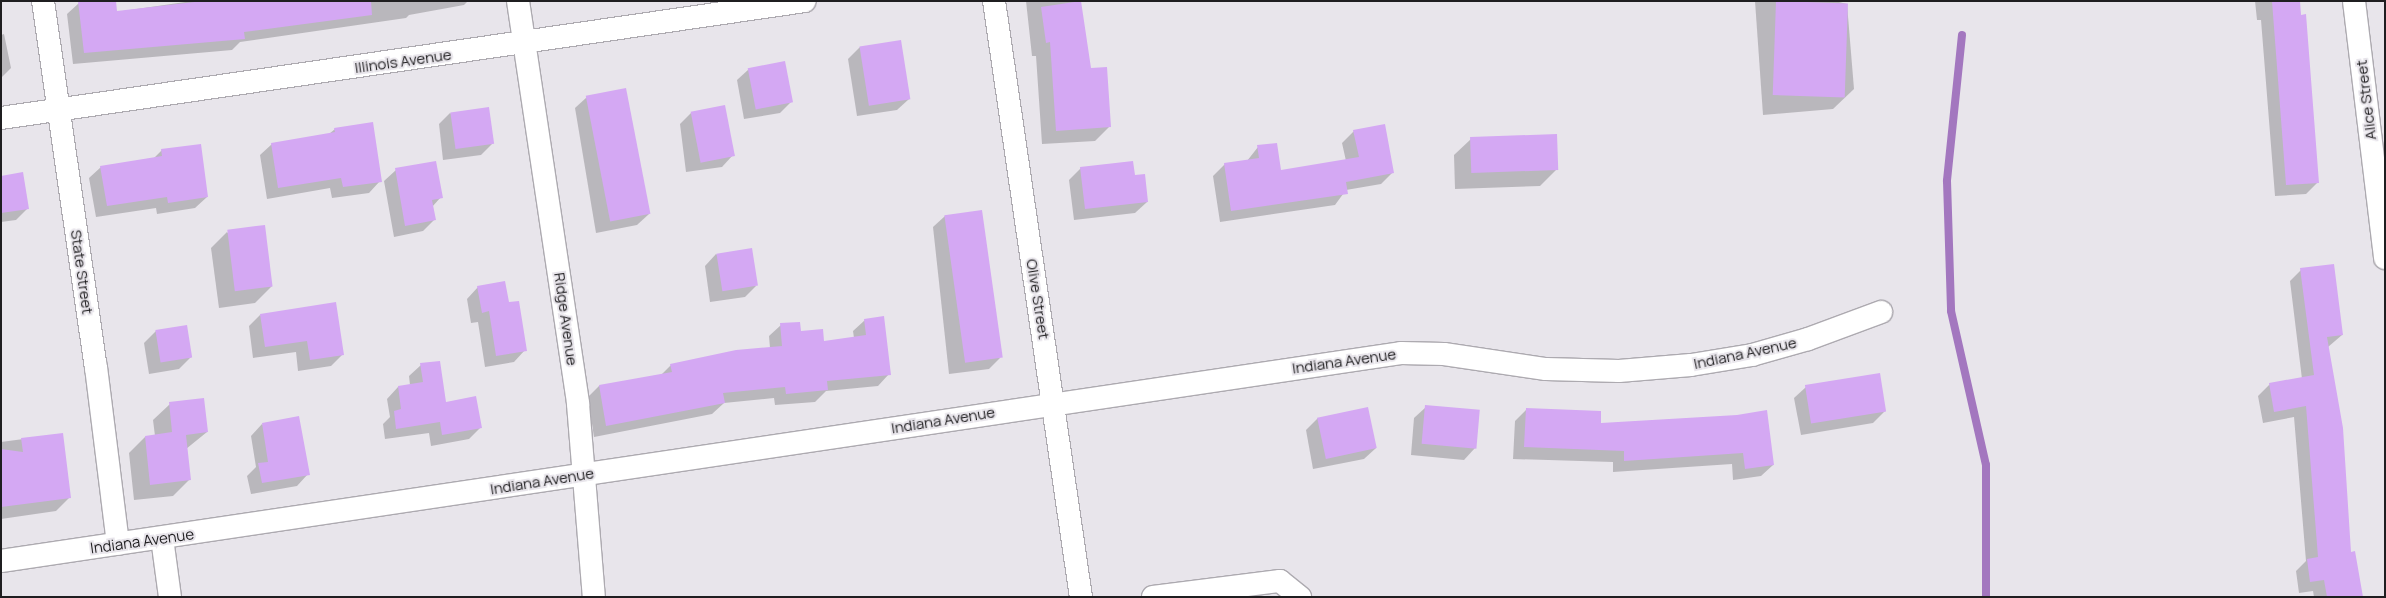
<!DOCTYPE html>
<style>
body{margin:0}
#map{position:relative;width:2386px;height:598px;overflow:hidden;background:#e8e5eb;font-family:Manrope,sans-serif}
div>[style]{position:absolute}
.shadow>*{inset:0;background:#0003}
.stream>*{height:8px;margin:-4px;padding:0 4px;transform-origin:4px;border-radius:4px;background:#a377bf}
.building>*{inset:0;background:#d4a8f3;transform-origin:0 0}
.roads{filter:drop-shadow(1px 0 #adaab0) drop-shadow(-1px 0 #adaab0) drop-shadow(0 1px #adaab0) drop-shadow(0 -1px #adaab0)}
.street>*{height:22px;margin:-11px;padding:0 11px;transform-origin:11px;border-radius:11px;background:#fff}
span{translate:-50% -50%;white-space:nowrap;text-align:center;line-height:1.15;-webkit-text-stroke:4px #e8e5eb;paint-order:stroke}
.street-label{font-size:15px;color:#1f1e20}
.frame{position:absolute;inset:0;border:2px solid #1f1e20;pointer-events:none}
</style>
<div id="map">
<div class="shadow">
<div style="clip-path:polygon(468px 1px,464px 5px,409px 15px,406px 18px,240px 42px,232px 50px,73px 64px,67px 14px,79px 3px,116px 12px,192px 1px)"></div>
<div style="clip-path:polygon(1026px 1px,1077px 1px,1089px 69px,1109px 127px,1095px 141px,1042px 144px,1036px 56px,1032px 56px)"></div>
<div style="clip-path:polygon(1755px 1px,1835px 1px,1847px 4px,1854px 89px,1833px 109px,1763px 115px)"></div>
<div style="clip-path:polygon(2255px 1px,2299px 1px,2318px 182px,2306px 194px,2275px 196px,2261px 20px,2257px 20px)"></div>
<div style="clip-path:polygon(4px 34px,11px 68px,1px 78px,1px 35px)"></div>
<div style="clip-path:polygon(860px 47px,909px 99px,897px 110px,857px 116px,848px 59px)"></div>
<div style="clip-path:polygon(749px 69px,791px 102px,780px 113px,744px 119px,737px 80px)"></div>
<div style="clip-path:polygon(587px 97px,649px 214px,637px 225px,596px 233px,575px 108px)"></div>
<div style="clip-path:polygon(692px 112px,733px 155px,722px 167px,686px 172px,680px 124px)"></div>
<div style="clip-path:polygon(450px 113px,492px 144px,481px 155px,443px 160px,439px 124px)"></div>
<div style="clip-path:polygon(335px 129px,380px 181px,369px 193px,332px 198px,330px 188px,267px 199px,260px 155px,272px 144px,329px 134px)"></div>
<div style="clip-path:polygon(1354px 131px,1393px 172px,1381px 184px,1346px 190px,1335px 205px,1220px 222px,1213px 176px,1225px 164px,1247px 161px,1258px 147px,1280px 171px,1346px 161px,1342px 143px)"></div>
<div style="clip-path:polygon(1471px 139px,1557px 169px,1540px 186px,1455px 189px,1454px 155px)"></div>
<div style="clip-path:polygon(162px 150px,207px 197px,195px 208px,157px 214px,156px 208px,96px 217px,89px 178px,101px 167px,153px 159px)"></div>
<div style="clip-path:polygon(1081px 168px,1133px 176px,1147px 202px,1135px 213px,1074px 220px,1069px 180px)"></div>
<div style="clip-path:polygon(396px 170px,441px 197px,432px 207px,434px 220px,423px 231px,394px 237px,384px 181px)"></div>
<div style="clip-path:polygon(1px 177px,28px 208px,16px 220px,1px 222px)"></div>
<div style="clip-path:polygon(945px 216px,1000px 358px,989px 369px,949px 374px,933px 227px)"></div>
<div style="clip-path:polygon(227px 232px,272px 286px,255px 303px,219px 308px,211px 248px)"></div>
<div style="clip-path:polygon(716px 254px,756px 286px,745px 297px,710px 302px,705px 266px)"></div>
<div style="clip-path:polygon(2301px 270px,2342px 335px,2328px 347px,2349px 553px,2361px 597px,2314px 597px,2313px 591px,2299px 593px,2296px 571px,2306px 561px,2294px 417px,2263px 423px,2258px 396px,2270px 384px,2302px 379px,2290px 281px)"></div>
<div style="clip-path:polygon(478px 287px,507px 303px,525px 350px,514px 362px,485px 367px,478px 322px,471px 323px,467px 299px)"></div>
<div style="clip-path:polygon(260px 315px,342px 355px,331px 366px,298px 371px,296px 352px,253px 358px,249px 326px)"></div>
<div style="clip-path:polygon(865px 320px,889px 374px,878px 386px,826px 391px,815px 402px,775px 405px,774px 398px,724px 403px,712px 414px,594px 437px,588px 397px,599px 386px,660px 376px,671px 365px,770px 348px,769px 336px,781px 325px,823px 342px,854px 338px,853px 331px)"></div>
<div style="clip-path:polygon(156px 331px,191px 357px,179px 369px,149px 374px,144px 343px)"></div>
<div style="clip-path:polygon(421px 365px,445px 403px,480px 428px,469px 439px,431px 446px,429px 433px,385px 439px,383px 424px,390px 417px,387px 399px,398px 387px,410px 385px,409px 376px)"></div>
<div style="clip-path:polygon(1806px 387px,1885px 411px,1873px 423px,1801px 435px,1794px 398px)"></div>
<div style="clip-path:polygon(170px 404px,207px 432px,186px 449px,190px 479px,173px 496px,134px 500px,129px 453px,145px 437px,155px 436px,153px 420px)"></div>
<div style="clip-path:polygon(1426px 407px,1475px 448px,1464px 460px,1411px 455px,1414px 418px)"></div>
<div style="clip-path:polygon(1526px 410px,1599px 424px,1737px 417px,1773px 465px,1761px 476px,1733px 480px,1732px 464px,1613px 472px,1613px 462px,1513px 459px,1515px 421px)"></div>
<div style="clip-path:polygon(1318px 418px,1376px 448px,1364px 459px,1313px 469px,1306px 430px)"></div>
<div style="clip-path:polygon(262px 424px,308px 474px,297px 486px,251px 494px,247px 476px,256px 467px,251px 436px)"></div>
<div style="clip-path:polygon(61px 434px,70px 497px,56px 511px,1px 519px,1px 442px)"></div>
</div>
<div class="stream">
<div style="left:1962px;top:35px;width:147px;rotate:95.9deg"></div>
<div style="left:1947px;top:181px;width:130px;rotate:88.2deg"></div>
<div style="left:1951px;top:311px;width:158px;rotate:77.2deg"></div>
<div style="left:1986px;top:465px;width:132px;rotate:90deg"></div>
</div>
<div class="building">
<div style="clip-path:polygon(78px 1px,116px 1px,117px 11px,203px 1px,371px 1px,372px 15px,244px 32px,245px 39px,84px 53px)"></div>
<div style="clip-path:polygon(1081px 1px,1091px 68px,1107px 67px,1111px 127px,1056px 131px,1050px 42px,1046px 43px,1041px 7px)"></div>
<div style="left:1776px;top:1px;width:72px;height:94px;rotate:2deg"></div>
<div style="clip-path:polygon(2272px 1px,2300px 1px,2301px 15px,2306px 14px,2319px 183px,2286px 185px)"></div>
<div style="left:901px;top:40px;width:60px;height:42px;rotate:81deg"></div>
<div style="left:785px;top:61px;width:42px;height:38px;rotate:79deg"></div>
<div style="left:626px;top:88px;width:128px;height:41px;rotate:79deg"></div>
<div style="left:725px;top:105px;width:52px;height:35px;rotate:79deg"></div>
<div style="left:489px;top:107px;width:37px;height:39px;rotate:82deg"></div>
<div style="clip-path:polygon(373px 122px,382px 182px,343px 187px,341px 178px,278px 188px,271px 143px,335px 132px,334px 128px)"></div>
<div style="clip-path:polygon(1385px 124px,1394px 173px,1346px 182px,1348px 194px,1231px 211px,1224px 163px,1259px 158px,1257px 145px,1277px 143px,1281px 170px,1359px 157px,1353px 130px)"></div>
<div style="left:1557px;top:134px;width:36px;height:87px;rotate:88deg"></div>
<div style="clip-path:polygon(201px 144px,208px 197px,168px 203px,167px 197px,107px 206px,100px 166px,162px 156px,161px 149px)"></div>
<div style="clip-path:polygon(436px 161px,443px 198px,432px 200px,436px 220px,405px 226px,395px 168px)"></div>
<div style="clip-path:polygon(1133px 161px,1135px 175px,1145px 174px,1148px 202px,1085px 209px,1080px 167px)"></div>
<div style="clip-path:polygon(23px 172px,29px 209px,1px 213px,1px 176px)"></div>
<div style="left:982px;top:210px;width:149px;height:38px;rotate:82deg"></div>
<div style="left:265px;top:225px;width:62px;height:38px;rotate:83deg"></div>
<div style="left:752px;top:248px;width:38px;height:36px;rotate:81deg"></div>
<div style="clip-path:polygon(2334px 264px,2343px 335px,2327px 337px,2343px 428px,2351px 552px,2355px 551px,2363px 597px,2327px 597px,2324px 580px,2310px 582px,2307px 559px,2318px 557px,2306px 406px,2274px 412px,2269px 383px,2314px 375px,2300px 268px)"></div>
<div style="clip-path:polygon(505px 281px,509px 302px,519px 301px,527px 351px,496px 356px,489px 311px,482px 313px,477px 286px)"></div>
<div style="clip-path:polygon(336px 302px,344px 355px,310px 360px,307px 341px,265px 347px,260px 314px)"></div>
<div style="clip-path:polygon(884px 316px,891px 375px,827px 381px,828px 390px,786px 394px,785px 387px,723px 393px,725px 403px,606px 426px,599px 385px,672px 372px,670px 364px,736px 350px,782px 346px,780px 323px,800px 322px,801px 331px,823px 329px,824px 341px,866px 335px,864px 319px)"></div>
<div style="left:187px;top:325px;width:33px;height:32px;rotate:81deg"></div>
<div style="clip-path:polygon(440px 361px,446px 402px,476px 396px,482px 428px,442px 435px,440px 422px,396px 429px,394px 411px,401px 409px,398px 386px,423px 382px,420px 363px)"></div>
<div style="left:1880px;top:373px;width:39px;height:76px;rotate:81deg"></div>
<div style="clip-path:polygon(204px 398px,208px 432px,186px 435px,191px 480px,150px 485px,145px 436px,172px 432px,169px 402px)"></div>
<div style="left:1425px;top:405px;width:55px;height:39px;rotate:5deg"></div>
<div style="left:1368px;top:407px;width:42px;height:52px;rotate:78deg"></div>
<div style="clip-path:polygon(1526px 408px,1601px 411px,1601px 423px,1737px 415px,1767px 410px,1774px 465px,1745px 469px,1743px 453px,1624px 461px,1624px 451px,1524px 447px)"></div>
<div style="clip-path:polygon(299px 416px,310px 475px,262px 483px,258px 463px,268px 462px,262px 423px)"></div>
<div style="clip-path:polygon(63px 433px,71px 498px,1px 507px,1px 449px,23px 452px,21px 438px)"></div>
</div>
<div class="roads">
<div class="street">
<div style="left:43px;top:1px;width:370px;rotate:81.8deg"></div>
<div style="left:96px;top:367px;width:178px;rotate:82.9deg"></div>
<div style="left:518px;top:1px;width:407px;rotate:81.5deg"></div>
<div style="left:578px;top:404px;width:194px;rotate:85.3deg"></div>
<div style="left:994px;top:1px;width:602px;rotate:81.7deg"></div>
<div style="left:2354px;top:1px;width:259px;rotate:83.1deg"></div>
<div style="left:1px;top:118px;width:812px;rotate:-8.28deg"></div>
<div style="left:162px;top:538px;width:60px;rotate:82.3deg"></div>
<div style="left:1px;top:561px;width:1415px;rotate:-8.45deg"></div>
<div style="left:1401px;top:353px;width:43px;rotate:1.3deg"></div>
<div style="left:1444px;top:354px;width:103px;rotate:8.4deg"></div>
<div style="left:1546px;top:369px;width:73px;rotate:1.6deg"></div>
<div style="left:1619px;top:371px;width:72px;rotate:-4.8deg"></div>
<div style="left:1691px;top:365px;width:62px;rotate:-9.3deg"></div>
<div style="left:1752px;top:355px;width:58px;rotate:-15.9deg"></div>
<div style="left:1808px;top:339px;width:78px;rotate:-20.3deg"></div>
<div style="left:1153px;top:597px;width:128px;rotate:-7.2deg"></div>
<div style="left:1280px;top:581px;width:26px;rotate:39deg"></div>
</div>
</div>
<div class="street-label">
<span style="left:403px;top:61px;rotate:-8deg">Illinois Avenue</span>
<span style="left:2366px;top:100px;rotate:-97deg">Alice Street</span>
<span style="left:82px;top:272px;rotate:82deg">State Street</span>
<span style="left:1038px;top:299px;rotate:81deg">Olive Street</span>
<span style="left:566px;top:319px;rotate:82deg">Ridge Avenue</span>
<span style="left:1745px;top:353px;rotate:-12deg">Indiana Avenue</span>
<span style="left:1344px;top:361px;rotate:-8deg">Indiana Avenue</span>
<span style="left:943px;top:420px;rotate:-9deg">Indiana Avenue</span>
<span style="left:542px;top:481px;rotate:-9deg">Indiana Avenue</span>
<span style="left:142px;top:541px;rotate:-8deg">Indiana Avenue</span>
</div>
<div class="frame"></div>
</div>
